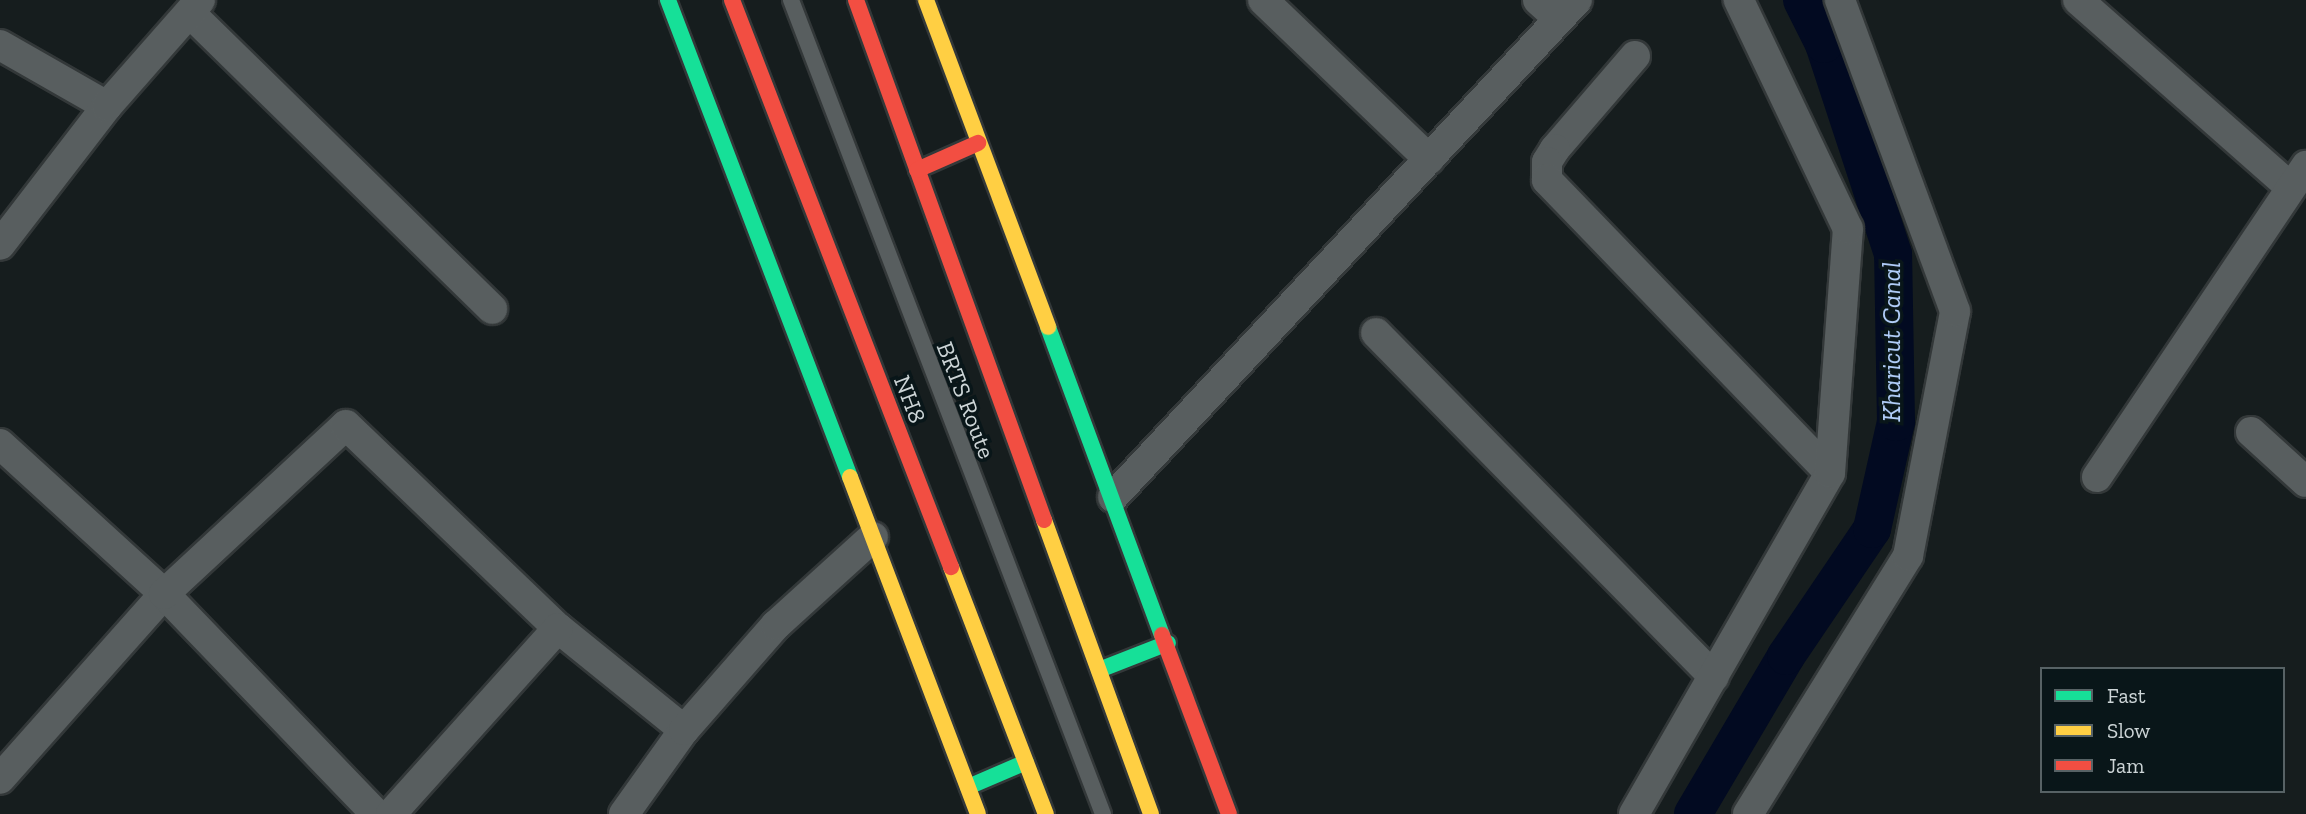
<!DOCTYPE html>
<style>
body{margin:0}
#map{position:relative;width:2306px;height:814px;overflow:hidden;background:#161d1e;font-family:"Zilla Slab",serif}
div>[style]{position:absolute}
.canal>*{height:38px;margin:-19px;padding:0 19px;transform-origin:19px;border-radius:19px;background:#020a21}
.roads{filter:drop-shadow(2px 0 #333839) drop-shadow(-2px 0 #333839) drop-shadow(0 2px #333839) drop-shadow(0 -2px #333839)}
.lane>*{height:16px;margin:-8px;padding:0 8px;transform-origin:8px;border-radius:8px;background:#585e5f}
.street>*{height:30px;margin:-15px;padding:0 15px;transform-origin:15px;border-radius:15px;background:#585e5f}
.fast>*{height:16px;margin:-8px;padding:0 8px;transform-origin:8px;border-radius:8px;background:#16e098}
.slow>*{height:16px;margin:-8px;padding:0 8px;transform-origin:8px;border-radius:8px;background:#ffcf43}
.jam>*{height:16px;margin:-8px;padding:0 8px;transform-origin:8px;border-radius:8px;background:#f24e42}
span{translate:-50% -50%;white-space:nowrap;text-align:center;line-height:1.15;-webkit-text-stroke:7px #091619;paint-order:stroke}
.street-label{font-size:24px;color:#cdd5d7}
.water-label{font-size:26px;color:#b5d2fe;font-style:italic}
.legend{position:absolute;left:2040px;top:667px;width:245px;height:126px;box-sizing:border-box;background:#091619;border:2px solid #576265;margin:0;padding:9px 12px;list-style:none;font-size:21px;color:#cdd5d7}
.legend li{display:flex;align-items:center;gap:14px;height:35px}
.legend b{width:35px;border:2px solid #576265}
</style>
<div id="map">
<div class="canal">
<div style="left:1693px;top:814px;width:183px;rotate:-59.5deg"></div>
<div style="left:1786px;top:656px;width:153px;rotate:-55.9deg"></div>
<div style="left:1872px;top:529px;width:110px;rotate:-77.4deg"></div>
<div style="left:1896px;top:422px;width:168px;rotate:-91deg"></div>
<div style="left:1893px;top:254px;width:221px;rotate:-108.2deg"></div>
<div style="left:1824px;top:44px;width:49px;rotate:-116.6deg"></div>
</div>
<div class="roads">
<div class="lane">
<div style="left:791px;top:0;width:872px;rotate:69.03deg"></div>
</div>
<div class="street">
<div style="left:1263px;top:0;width:230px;rotate:43.8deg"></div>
<div style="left:1538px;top:0;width:28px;rotate:42deg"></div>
<div style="left:2078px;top:0;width:283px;rotate:41.4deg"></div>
<div style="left:190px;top:13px;width:423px;rotate:44.4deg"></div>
<div style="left:0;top:45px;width:123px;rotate:29.7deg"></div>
<div style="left:107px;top:106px;width:175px;rotate:127.6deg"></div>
<div style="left:1635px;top:56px;width:123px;rotate:130.7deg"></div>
<div style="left:1555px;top:149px;width:15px;rotate:122deg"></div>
<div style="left:1547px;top:162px;width:18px;rotate:90deg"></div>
<div style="left:1547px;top:180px;width:407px;rotate:46deg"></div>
<div style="left:107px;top:106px;width:141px;rotate:-48.7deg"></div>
<div style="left:1376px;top:333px;width:482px;rotate:45.5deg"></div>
<div style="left:2251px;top:432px;width:74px;rotate:42.3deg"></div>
<div style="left:0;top:444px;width:222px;rotate:42.4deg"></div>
<div style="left:164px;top:594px;width:247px;rotate:131.6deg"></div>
<div style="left:2097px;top:477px;width:375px;rotate:-56.1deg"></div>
<div style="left:1113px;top:497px;width:680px;rotate:-46.97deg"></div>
<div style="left:376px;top:814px;width:306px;rotate:-133.9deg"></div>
<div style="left:164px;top:594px;width:248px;rotate:-42.9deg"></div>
<div style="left:346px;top:425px;width:294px;rotate:43.8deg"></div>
<div style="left:558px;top:628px;width:162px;rotate:39deg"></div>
<div style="left:391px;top:814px;width:250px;rotate:-48.1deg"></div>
<div style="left:624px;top:814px;width:103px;rotate:-54.5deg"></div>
<div style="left:684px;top:730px;width:140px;rotate:-48.8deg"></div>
<div style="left:776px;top:625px;width:131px;rotate:-42.2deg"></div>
<div style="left:1634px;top:814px;width:393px;rotate:-60.1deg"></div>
<div style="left:1830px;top:473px;width:245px;rotate:-85.8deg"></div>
<div style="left:1848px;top:229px;width:254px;rotate:-115.5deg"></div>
<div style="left:1748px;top:814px;width:304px;rotate:-58.2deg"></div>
<div style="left:1908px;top:556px;width:249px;rotate:-79.1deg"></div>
<div style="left:1955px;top:311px;width:332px;rotate:-110.3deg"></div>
</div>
<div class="fast">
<div style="left:668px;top:0;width:511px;rotate:69.12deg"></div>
<div style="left:1048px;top:327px;width:328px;rotate:69.7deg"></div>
<div style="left:1099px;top:670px;width:74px;rotate:-21.4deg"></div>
<div style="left:968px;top:787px;width:63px;rotate:-23.3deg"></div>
</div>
<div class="slow">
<div style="left:926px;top:0;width:349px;rotate:69.5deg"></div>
<div style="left:850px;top:477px;width:360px;rotate:69.2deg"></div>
<div style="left:1044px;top:520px;width:313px;rotate:70deg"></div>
<div style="left:951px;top:567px;width:265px;rotate:69deg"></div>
</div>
<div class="jam">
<div style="left:732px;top:0;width:608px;rotate:68.88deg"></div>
<div style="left:856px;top:0;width:553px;rotate:70.12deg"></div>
<div style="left:917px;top:170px;width:67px;rotate:-23.9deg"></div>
<div style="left:1162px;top:635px;width:191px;rotate:69.5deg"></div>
</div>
</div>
<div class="street-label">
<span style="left:910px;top:399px;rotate:69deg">NH8</span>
<span style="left:966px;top:400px;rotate:69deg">BRTS Route</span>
</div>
<div class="water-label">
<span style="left:1892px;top:342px;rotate:-90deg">Kharicut Canal</span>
</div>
<ul class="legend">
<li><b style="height:9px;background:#16e098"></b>Fast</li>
<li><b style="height:9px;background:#ffcf43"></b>Slow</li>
<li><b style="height:9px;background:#f24e42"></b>Jam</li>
</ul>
</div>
